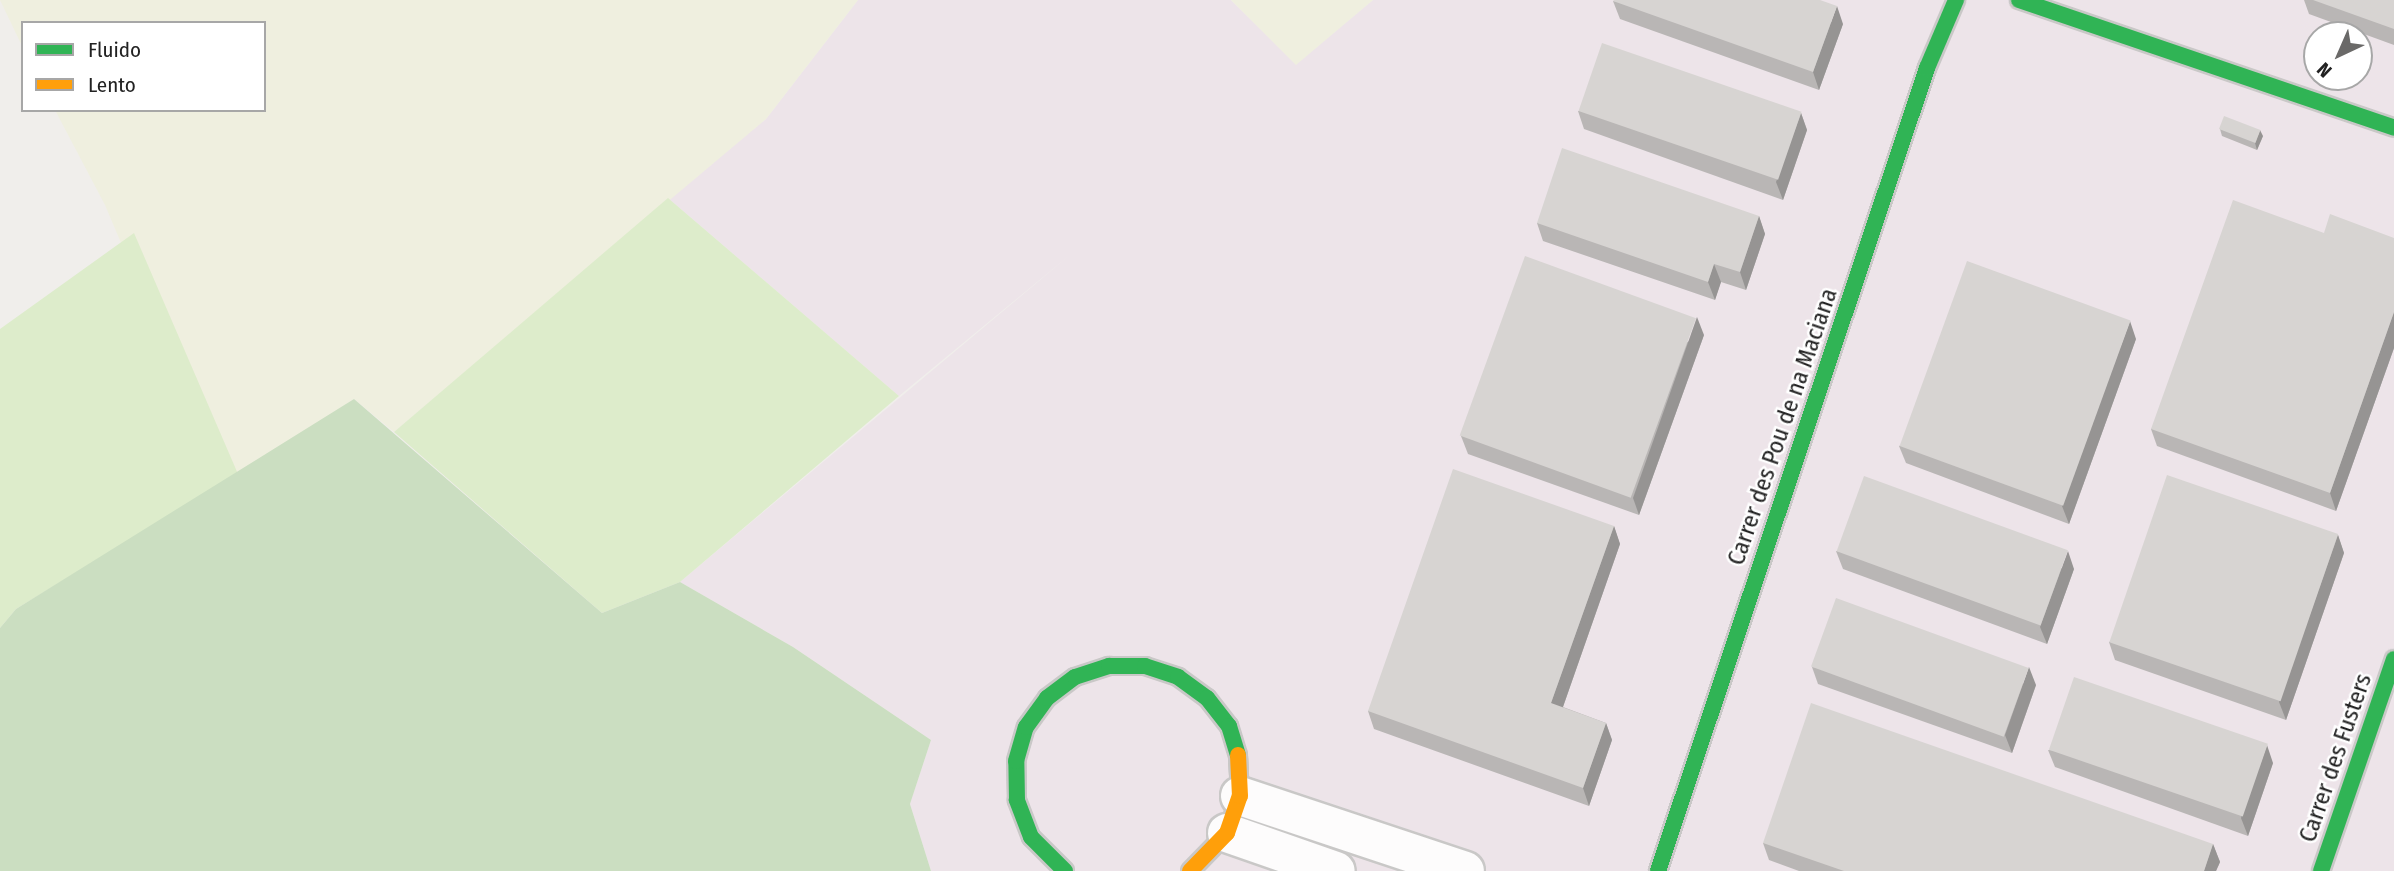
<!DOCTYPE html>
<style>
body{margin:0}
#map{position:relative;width:2394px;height:871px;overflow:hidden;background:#f0eeeb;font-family:"Fira Sans Condensed",sans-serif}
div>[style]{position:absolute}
.industrial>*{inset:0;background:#ede4e9}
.farmland>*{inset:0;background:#efefdf}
.grass>*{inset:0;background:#ddeccb}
.forest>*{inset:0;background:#cbdec1}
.roads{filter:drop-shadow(2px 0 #c9c8c7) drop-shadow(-2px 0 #c9c8c7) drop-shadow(0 2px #c9c8c7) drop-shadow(0 -2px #c9c8c7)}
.street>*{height:38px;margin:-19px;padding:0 19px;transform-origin:19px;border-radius:19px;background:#fdfcfc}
.fast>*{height:16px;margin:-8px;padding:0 8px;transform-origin:8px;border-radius:8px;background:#30b455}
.slow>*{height:16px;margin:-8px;padding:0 8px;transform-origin:8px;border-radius:8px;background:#ff9f0a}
.wall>*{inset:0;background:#b9b6b5}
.shaded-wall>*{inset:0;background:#969493}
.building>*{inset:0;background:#d7d4d2;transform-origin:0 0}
span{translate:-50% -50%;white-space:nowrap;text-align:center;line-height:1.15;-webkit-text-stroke:5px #fff;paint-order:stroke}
.street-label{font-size:24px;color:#222}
.legend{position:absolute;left:21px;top:21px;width:245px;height:91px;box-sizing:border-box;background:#fff;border:2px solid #a7a7a7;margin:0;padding:9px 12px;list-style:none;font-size:21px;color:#222}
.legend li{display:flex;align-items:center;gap:14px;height:35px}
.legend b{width:35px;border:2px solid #a7a7a7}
.north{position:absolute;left:2303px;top:21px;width:70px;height:70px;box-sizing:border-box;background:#fff;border:2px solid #a7a7a7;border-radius:50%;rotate:224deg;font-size:19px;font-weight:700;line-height:28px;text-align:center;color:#222}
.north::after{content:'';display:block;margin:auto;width:24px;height:32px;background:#6a6968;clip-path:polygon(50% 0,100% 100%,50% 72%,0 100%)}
</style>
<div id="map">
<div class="industrial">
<div style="clip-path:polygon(evenodd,858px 0,1231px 0,1296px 64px,1373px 0,2394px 0,2394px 871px,931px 871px,910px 804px,931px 740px,793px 647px,680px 582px,1071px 254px,899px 396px,668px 198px,766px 119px,858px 0,2317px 35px,2359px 35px,2359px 77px,2317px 77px,2317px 35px)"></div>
</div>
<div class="farmland">
<div style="clip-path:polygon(0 0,858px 0,766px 119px,394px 432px,354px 399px,223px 484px,105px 205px,55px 110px,264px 110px,264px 23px,23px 23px,23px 48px)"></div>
<div style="clip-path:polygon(1231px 0,1373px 0,1296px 65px)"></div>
</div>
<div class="grass">
<div style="clip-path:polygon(668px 198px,899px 396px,680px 582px,602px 613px,394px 432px)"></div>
<div style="clip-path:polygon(134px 233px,238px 474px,16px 609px,0 628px,0 329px)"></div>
</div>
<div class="forest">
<div style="clip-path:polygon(354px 399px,602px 613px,680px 582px,793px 647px,931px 740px,910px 804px,931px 871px,0 871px,0 628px,16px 609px)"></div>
</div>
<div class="roads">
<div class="street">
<div style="left:1240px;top:796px;width:237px;rotate:18.4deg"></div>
<div style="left:1227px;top:833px;width:115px;rotate:19.2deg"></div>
</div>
<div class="fast">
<div style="left:2019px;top:0;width:396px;rotate:18.8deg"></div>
<div style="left:1065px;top:871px;width:48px;rotate:-135deg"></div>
<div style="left:1031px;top:837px;width:40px;rotate:-111deg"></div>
<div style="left:1017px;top:800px;width:39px;rotate:-91deg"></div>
<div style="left:1016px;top:761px;width:35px;rotate:-74deg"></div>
<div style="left:1026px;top:727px;width:36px;rotate:-54deg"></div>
<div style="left:1047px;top:698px;width:35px;rotate:-37deg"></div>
<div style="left:1075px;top:677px;width:36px;rotate:-18deg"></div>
<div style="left:1109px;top:666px;width:36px"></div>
<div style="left:1145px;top:666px;width:35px;rotate:18deg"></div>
<div style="left:1178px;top:677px;width:36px;rotate:36deg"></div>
<div style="left:1207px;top:698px;width:36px;rotate:52deg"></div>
<div style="left:1229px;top:726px;width:30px;rotate:73deg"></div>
<div style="left:1658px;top:871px;width:847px;rotate:-71.48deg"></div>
<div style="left:1927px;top:68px;width:74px;rotate:-66.9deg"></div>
<div style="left:2321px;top:871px;width:224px;rotate:-71deg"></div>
</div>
<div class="slow">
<div style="left:1190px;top:871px;width:53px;rotate:-45.8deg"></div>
<div style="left:1227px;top:833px;width:39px;rotate:-71deg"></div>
<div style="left:1240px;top:796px;width:41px;rotate:-92.8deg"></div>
</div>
</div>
<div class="wall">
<div style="clip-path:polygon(2304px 0,2394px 0,2394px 45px,2309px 14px)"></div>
<div style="clip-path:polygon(1613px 1px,1843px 24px,1819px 90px,1620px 19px)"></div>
<div style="clip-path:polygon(1578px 111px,1801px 113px,1807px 130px,1783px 200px,1584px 129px)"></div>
<div style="clip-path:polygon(2220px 129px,2263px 136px,2257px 150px,2222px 136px)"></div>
<div style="clip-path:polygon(1759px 216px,1765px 234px,1746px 290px,1721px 282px,1715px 300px,1543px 241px,1537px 223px)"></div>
<div style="clip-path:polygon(2394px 238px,2394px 348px,2336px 511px,2157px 446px,2151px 429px)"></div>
<div style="clip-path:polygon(1704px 335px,1639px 515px,1468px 454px,1461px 436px)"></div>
<div style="clip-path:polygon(2136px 339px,2069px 524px,1906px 463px,1899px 446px)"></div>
<div style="clip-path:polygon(1614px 526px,1620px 544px,1563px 707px,1606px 723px,1612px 740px,1589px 806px,1374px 729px,1368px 711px)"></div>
<div style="clip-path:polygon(2338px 535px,2344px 553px,2286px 720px,2115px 660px,2109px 642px)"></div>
<div style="clip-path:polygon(1836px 551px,2074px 569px,2047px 644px,1843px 569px)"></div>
<div style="clip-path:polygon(1812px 667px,2036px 685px,2012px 753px,1818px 684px)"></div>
<div style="clip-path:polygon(2048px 750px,2273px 763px,2248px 836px,2055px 767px)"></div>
<div style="clip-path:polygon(1763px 843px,2213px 844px,2220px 862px,2216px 871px,1799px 871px,1769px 860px)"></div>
</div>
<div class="shaded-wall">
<div style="clip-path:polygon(1837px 6px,1843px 24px,1819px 90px,1813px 72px)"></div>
<div style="clip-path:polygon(1801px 113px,1807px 130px,1783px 200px,1776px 182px)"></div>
<div style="clip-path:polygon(2260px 130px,2263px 136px,2257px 150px,2255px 143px)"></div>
<div style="clip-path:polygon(1759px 216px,1765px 234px,1746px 290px,1740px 272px)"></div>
<div style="clip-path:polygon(1714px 264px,1721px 282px,1715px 300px,1708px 282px)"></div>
<div style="clip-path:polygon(2394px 312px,2394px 348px,2336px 511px,2330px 493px)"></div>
<div style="clip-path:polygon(1697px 317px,1704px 335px,1639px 515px,1633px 498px)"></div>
<div style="clip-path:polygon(2130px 321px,2136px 339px,2069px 524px,2062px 506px)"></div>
<div style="clip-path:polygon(1614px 526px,1620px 544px,1558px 721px,1551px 703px)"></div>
<div style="clip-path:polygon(2338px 535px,2344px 553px,2286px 720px,2279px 702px)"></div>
<div style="clip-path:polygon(2068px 551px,2074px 569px,2047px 644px,2040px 627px)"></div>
<div style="clip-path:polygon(2029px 667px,2036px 685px,2012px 753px,2005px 735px)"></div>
<div style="clip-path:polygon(1606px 723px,1612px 740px,1589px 806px,1583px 788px)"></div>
<div style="clip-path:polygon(2267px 745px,2273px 763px,2248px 836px,2241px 818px)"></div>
<div style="clip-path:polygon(2213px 844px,2220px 862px,2216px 871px,2204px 871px)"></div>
</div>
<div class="building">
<div style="clip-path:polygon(1614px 0,1820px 0,1837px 6px,1813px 72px,1613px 1px)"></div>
<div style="clip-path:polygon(2313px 0,2394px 0,2394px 29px)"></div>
<div style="left:1602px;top:43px;width:211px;height:72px;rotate:19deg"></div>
<div style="left:2224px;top:116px;width:39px;height:14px;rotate:21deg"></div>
<div style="clip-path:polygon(1562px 148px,1759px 216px,1740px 272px,1714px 264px,1708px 282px,1537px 223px)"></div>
<div style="clip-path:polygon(2233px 200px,2324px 233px,2330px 214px,2394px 238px,2394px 312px,2330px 493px,2151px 429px)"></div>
<div style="left:1525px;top:256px;width:182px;height:191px;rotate:20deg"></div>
<div style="left:1967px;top:261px;width:174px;height:197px;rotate:20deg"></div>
<div style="clip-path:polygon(1453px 469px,1614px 526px,1551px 703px,1606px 723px,1583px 788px,1368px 711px)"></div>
<div style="left:2167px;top:475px;width:181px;height:177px;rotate:19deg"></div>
<div style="left:1864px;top:476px;width:217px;height:80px;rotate:20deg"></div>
<div style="left:1836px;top:598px;width:205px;height:73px;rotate:20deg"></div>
<div style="left:2074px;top:677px;width:205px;height:77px;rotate:19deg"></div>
<div style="clip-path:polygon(1811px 703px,2213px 844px,2204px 871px,1844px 871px,1763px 843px)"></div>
</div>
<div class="street-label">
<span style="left:1783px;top:427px;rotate:-71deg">Carrer des Pou de na Maciana</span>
<span style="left:2336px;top:758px;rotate:-71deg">Carrer des Fusters</span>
</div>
<ul class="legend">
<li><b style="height:9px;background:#30b455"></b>Fluido</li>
<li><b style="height:9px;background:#ff9f0a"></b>Lento</li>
</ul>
<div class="north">N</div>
</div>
